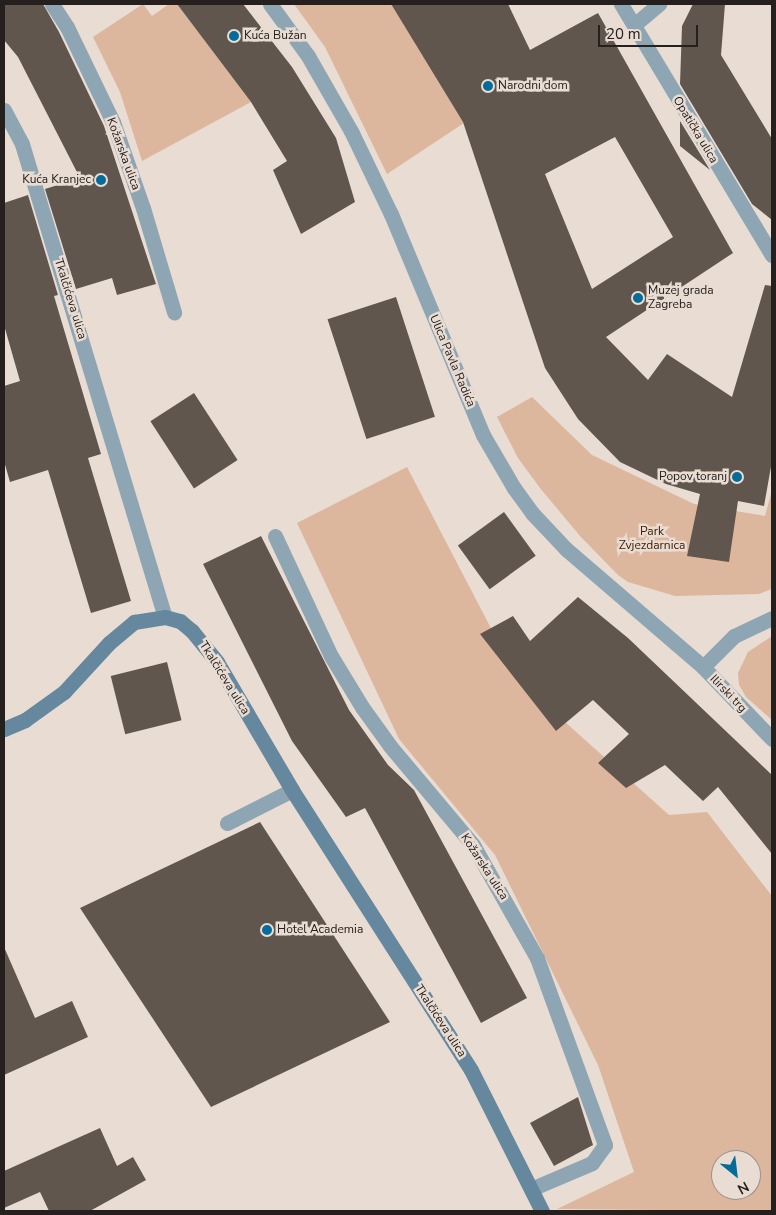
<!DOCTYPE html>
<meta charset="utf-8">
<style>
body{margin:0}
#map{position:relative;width:776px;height:1215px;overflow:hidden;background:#e9dcd3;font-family:"Nunito Sans",sans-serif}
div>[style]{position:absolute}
.green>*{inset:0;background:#dcb79d}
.building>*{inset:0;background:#61564e;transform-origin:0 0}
.lane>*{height:15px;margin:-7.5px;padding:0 7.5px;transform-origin:7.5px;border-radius:7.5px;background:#8ea5b4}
.street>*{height:15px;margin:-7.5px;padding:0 7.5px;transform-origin:7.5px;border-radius:7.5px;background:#8ea5b4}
.secondary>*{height:15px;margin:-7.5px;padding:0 7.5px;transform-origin:7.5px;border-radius:7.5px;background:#65889e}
.dots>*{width:14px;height:14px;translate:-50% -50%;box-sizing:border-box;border:2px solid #e9dcd3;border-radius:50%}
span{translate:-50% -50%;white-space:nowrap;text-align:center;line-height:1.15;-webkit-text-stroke:5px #e9dcd3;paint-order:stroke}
.poi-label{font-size:12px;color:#25201d}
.left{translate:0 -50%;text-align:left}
.right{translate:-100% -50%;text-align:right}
.street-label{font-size:12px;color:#25201d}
.park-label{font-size:12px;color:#412104}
.frame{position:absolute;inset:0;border:5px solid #25201d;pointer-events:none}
.north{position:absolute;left:711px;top:1150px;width:50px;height:50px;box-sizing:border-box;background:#e9dcd3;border:1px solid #9b918a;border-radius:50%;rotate:151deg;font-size:14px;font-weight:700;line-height:20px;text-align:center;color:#25201d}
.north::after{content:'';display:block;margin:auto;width:18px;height:22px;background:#046c9a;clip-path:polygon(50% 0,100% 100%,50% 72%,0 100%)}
.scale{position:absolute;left:598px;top:25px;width:100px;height:22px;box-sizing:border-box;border:2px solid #25201d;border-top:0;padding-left:6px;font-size:15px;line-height:18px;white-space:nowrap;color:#25201d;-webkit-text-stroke:4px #e9dcd3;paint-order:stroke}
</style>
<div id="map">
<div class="green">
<div style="clip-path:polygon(143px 4px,152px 16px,169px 4px,177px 4px,251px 102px,142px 161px,120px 92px,93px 37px)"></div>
<div style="clip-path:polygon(294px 4px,391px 4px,464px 123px,387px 174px,325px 47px)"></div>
<div style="clip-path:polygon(532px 397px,592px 455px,694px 504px,765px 516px,772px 490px,772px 589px,759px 594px,675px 596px,628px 582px,618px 575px,580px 536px,540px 488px,518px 458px,497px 417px)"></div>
<div style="clip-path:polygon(evenodd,407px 467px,518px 680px,669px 815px,707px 812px,772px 896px,772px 1211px,557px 1209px,634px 1172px,598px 1065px,495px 855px,399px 739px,297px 523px,407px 467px,721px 1160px,751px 1160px,751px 1190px,721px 1190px,721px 1160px)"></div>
<div style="clip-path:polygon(772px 636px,772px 720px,746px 697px,739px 685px,738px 673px,748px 652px)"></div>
</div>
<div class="building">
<div style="clip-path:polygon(4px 4px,43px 4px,59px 32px,104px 126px,156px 284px,117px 295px,112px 278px,76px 289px,45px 189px,80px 178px,18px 57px,4px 40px)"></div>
<div style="clip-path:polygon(177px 4px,243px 4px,292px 67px,336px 138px,355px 202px,301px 234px,273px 170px,287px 161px,251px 102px)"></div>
<div style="clip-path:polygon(evenodd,391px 4px,508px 4px,530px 50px,598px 13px,733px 253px,606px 337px,648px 380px,667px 354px,732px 397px,765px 285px,772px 286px,772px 461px,764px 506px,738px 501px,729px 562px,687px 556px,700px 494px,666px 484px,620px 462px,578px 419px,545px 368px,463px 122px,391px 4px,615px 137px,673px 237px,592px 289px,545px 174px,615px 137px)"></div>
<div style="clip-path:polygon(693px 4px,725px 4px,721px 55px,772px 139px,772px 220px,752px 204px,680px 84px,682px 26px)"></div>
<div style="clip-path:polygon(680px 121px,710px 170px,680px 146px)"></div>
<div style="clip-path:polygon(28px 195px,58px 295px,54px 296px,101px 454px,88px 458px,131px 601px,91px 613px,48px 470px,10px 482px,4px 461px,4px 386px,20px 381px,4px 325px,4px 203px)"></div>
<div style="left:396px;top:297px;width:126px;height:72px;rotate:72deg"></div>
<div style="left:194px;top:393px;width:80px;height:52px;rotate:57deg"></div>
<div style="left:504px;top:512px;width:54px;height:57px;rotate:54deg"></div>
<div style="clip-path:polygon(261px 536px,349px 710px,388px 765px,414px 790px,527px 998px,481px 1023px,365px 808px,346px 817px,292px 741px,203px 564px)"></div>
<div style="clip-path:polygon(578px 597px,628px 638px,772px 775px,772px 854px,718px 787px,703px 801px,665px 765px,626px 788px,598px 763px,629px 734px,593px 700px,556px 731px,480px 634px,513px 616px,530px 641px)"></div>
<div style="left:167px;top:662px;width:60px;height:58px;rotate:76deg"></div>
<div style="clip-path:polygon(260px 822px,390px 1022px,211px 1107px,80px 908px)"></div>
<div style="clip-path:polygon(4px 947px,35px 1018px,72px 1001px,88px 1037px,4px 1075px)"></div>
<div style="clip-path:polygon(578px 1097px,593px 1145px,554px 1166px,530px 1123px)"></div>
<div style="clip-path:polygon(100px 1128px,117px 1166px,133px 1157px,146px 1180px,90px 1211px,49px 1211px,40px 1192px,4px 1208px,4px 1171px)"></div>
</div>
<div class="lane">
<div style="left:227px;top:823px;width:73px;rotate:-26.9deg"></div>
</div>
<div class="street">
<div style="left:52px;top:4px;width:27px;rotate:57deg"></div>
<div style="left:67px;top:27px;width:106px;rotate:64.2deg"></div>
<div style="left:113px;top:122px;width:91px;rotate:70.8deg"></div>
<div style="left:143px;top:208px;width:109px;rotate:73.4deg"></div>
<div style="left:270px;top:4px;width:64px;rotate:53.8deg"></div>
<div style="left:308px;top:56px;width:86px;rotate:60.2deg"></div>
<div style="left:351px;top:131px;width:92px;rotate:64.3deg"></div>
<div style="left:391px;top:214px;width:239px;rotate:67.4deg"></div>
<div style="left:483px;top:435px;width:61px;rotate:59.7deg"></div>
<div style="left:514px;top:488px;width:31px;rotate:54deg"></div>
<div style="left:532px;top:513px;width:50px;rotate:46.6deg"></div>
<div style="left:566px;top:549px;width:181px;rotate:40.7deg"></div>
<div style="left:703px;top:667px;width:100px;rotate:46.2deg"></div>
<div style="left:621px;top:4px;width:293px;rotate:59deg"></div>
<div style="left:634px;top:25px;width:33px;rotate:-40deg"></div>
<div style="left:4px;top:110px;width:38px;rotate:62deg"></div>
<div style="left:22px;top:144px;width:494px;rotate:73.2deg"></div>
<div style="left:275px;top:536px;width:132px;rotate:65deg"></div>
<div style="left:331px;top:656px;width:60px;rotate:58.7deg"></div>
<div style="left:362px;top:707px;width:48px;rotate:54.3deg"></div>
<div style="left:390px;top:746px;width:129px;rotate:50deg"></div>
<div style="left:473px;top:845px;width:130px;rotate:60.5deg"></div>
<div style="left:537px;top:958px;width:199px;rotate:70deg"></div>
<div style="left:605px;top:1145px;width:22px;rotate:126deg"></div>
<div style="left:592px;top:1163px;width:66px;rotate:156.9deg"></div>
<div style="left:703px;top:667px;width:44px;rotate:-45deg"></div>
<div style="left:734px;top:636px;width:42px;rotate:-25.3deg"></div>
</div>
<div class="secondary">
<div style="left:4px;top:729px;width:23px;rotate:-23deg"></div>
<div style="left:25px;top:720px;width:48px;rotate:-35.7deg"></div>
<div style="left:64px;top:692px;width:67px;rotate:-47.4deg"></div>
<div style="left:109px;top:643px;width:33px;rotate:-40deg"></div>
<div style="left:134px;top:622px;width:31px;rotate:-9deg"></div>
<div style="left:165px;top:617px;width:16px;rotate:15deg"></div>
<div style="left:180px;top:621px;width:16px;rotate:40deg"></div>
<div style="left:192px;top:631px;width:40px;rotate:51deg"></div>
<div style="left:217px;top:662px;width:148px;rotate:59.6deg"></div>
<div style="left:292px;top:790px;width:332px;rotate:57.4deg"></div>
<div style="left:471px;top:1070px;width:158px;rotate:63.3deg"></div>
</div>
<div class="dots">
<div style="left:234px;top:36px;background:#046c9a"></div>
<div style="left:488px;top:86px;background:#046c9a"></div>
<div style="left:101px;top:180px;background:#046c9a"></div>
<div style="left:638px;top:298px;background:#046c9a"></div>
<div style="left:737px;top:477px;background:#046c9a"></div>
<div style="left:267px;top:930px;background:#046c9a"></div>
</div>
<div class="poi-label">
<span class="left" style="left:244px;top:36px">Kuća Bužan</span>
<span class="left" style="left:498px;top:86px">Narodni dom</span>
<span class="right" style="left:91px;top:180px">Kuća Kranjec</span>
<span class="left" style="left:648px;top:298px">Muzej grada<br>Zagreba</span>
<span class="right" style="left:727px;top:477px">Popov toranj</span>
<span class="left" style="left:277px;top:930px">Hotel Academia</span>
</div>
<div class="street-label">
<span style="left:695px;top:130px;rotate:59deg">Opatička ulica</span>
<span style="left:123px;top:154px;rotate:70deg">Kožarska ulica</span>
<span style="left:70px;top:299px;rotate:73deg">Tkalčićeva ulica</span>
<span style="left:452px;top:361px;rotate:67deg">Ulica Pavla Radića</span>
<span style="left:224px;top:678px;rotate:58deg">Tkalčićeva ulica</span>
<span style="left:728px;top:694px;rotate:46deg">Ilirski trg</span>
<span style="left:484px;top:867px;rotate:57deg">Kožarska ulica</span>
<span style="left:440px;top:1021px;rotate:57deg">Tkalčićeva ulica</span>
</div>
<div class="park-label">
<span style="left:652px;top:539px">Park<br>Zvjezdarnica</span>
</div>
<div class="frame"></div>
<div class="north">N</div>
<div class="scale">20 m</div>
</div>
